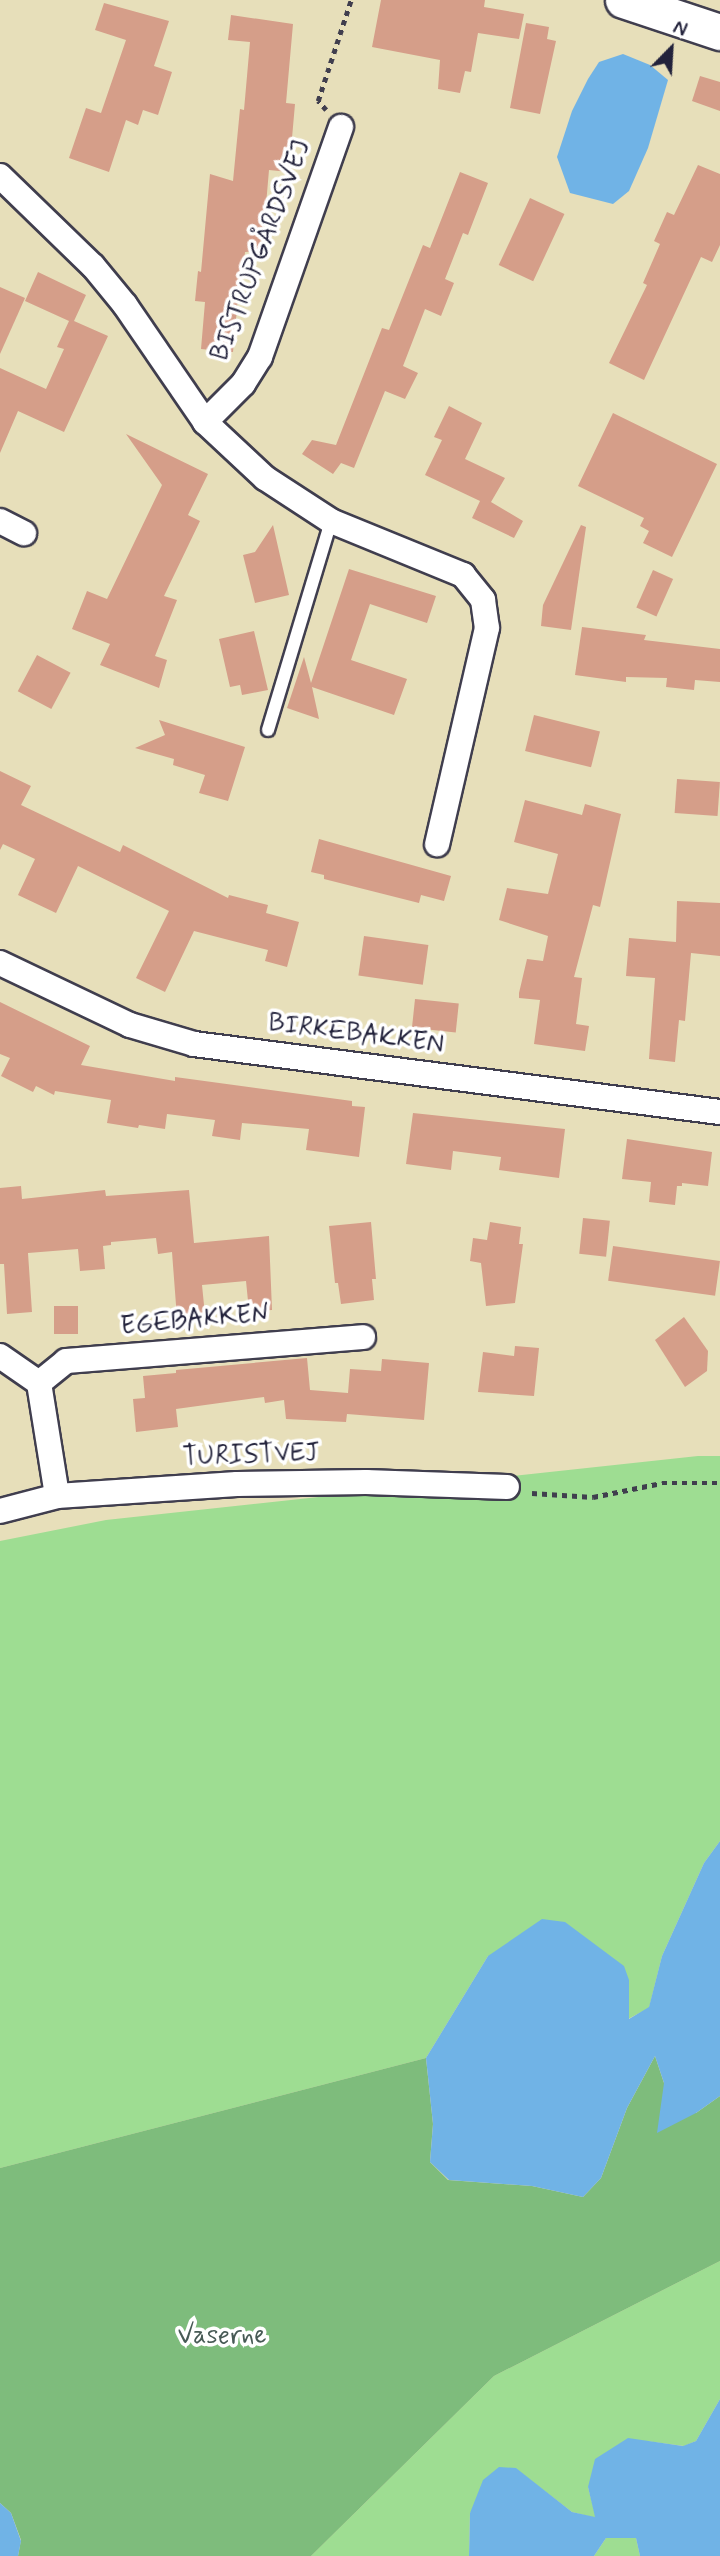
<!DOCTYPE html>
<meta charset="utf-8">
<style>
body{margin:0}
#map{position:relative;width:720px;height:2556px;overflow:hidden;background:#e7dfba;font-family:Mynerve,sans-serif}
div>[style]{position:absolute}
.green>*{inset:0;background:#9edd92}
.forest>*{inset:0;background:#7ebc7c}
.water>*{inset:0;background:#70b3e6}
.building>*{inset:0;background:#d59e89;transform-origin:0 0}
.path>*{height:4.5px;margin-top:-2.25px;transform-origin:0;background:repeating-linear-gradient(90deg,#403e4e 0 5px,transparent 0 10px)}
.roads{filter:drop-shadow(2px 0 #403e4e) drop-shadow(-2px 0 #403e4e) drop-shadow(0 2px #403e4e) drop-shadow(0 -2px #403e4e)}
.lane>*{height:12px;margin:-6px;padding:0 6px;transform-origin:6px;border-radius:6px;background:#fff}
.street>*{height:24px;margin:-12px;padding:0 12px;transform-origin:12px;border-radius:12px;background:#fff}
.secondary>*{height:35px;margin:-17.5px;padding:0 17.5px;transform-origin:17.5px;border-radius:17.5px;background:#fff}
span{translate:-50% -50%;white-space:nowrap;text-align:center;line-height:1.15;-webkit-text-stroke:7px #fff;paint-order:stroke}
.street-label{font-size:26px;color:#22223b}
.park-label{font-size:26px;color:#475a55}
.north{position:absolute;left:636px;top:14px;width:70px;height:70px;-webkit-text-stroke:5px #fff;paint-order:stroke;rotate:24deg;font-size:19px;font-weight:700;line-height:28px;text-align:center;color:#22223b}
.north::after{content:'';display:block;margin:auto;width:24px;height:32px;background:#22223b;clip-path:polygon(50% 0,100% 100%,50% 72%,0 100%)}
</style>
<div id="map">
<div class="green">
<div style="clip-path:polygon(698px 1456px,720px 1456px,720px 1841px,704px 1863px,662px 1956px,649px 2008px,628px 2019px,629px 1980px,488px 1956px,426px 2058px,0 2168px,0 1541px,106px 1520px)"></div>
<div style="clip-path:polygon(720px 2261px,720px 2399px,696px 2441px,684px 2446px,646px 2441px,588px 2487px,596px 2518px,572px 2512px,516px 2469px,470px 2513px,469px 2556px,311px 2556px,494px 2376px)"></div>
<div style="clip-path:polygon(606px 2538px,636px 2538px,640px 2556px,594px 2556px)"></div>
</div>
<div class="forest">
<div style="clip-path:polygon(655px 2056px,664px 2083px,696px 2113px,720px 2096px,720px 2261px,494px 2376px,311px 2556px,18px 2556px,21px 2540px,11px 2513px,0 2503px,0 2168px,426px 2058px,433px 2124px,430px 2162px,448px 2180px,532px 2186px,583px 2197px,601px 2178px,627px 2108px)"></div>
</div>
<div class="water">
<div style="clip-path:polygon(623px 54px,650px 65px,668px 80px,648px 148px,629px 191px,613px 204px,570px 193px,557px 157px,572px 111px,588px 79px,599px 62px)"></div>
<div style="clip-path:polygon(720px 1841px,720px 2096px,696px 2113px,657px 2133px,664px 2083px,655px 2056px,627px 2108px,601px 2178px,583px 2197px,532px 2186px,449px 2180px,430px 2162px,433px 2124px,426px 2058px,488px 1956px,542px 1919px,565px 1922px,624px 1966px,629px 1980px,629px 2019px,649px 2007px,662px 1956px,704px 1863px)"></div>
<div style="clip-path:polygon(720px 2399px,720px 2556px,640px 2556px,636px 2538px,606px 2538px,594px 2556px,469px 2556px,470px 2513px,483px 2480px,499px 2467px,516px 2468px,572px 2512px,595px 2517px,588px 2487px,595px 2459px,628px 2438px,683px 2446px,696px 2441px)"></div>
<div style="clip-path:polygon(0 2503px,11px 2513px,21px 2541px,18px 2556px,0 2556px)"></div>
</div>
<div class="building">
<div style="clip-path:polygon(381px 0,485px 0,484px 7px,524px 14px,519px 39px,478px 33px,471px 72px,465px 71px,460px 93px,438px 89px,440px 60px,372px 47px)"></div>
<div style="clip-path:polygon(104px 3px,169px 21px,154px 66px,172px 72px,158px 115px,143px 110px,138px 125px,126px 120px,109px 172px,69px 158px,86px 108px,101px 113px,126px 40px,95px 30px)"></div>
<div style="clip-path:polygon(231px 15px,293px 24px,286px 103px,295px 104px,289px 172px,269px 170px,262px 251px,245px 252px,243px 276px,240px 276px,233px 352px,201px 349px,205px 302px,195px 301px,198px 271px,201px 272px,210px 174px,233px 181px,240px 109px,244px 110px,250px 42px,228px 40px)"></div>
<div style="clip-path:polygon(526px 23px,549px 27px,547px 39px,556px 41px,540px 114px,510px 108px)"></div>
<div style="clip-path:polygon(700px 76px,720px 82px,720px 111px,692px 101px)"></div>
<div style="clip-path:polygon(698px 165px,720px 174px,720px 245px,712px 262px,701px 257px,644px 380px,609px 363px,647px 285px,643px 283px,660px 244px,654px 241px,667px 212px,674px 215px)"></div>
<div style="clip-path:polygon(460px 172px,488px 183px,468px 235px,463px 233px,445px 279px,454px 283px,441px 316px,425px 309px,403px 366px,418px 373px,405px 399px,385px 391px,354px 468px,341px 463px,333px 474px,302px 454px,312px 440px,336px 445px,382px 328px,389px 330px,423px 245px,430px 248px)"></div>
<div style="left:530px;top:198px;width:38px;height:74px;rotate:25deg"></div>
<div style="clip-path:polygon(38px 272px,86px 295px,74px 321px,108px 336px,64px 432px,18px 411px,0 453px,0 368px,46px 389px,64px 349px,57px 347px,69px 321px,25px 301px)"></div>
<div style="clip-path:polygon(0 287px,25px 298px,0 354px)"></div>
<div style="clip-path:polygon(449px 406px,482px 423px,465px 459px,505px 478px,491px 502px,523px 521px,514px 538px,472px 518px,480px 501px,425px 475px,442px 440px,434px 437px)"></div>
<div style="clip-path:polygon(613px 413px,717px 464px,672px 557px,643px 543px,649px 531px,640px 526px,644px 518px,578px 486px)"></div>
<div style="clip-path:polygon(126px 434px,208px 474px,188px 515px,200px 521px,164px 596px,177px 600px,155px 656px,167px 660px,159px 688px,100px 665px,110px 644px,72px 629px,87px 591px,107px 599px,162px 485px)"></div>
<div style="clip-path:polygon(273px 525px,289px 595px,255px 603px,243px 555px,255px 552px)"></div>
<div style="clip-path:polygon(581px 525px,586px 527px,571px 630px,541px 626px,543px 605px)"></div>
<div style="clip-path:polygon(349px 569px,436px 596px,427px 623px,370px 604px,351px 660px,407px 679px,394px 715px,312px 687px,319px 719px,287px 708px,304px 657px,311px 683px)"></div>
<div style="left:653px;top:570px;width:22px;height:41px;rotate:24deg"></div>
<div style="clip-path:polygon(582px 627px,646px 635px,644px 640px,720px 649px,720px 682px,695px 680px,694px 690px,666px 687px,667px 678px,626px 677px,626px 682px,575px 675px)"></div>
<div style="clip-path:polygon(254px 631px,268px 690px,242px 695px,240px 685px,230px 687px,219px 639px)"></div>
<div style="left:37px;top:655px;width:38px;height:41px;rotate:28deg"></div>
<div style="left:534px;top:715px;width:68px;height:37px;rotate:14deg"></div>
<div style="clip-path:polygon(159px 720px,245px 747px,228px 801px,199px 793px,205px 775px,173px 765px,174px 759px,135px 748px,165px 735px)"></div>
<div style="clip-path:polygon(0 771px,31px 786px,21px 805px,120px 852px,123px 845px,228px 898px,229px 895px,268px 905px,266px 913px,299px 922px,287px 967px,265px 961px,268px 950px,194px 931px,165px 992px,136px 978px,169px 911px,78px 866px,56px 913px,18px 895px,35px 859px,3px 844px,0 850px)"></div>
<div style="left:677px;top:779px;width:43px;height:34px;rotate:4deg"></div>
<div style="clip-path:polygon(525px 800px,582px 815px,585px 804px,621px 814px,600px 907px,593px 905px,574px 977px,582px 978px,576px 1024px,589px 1026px,585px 1051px,534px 1044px,540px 1000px,519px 998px,519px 993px,527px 959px,543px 961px,548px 936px,499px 920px,507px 888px,548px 894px,558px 854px,514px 842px)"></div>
<div style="clip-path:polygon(319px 839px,451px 876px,444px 901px,421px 895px,419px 903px,324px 879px,324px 875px,311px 872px)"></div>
<div style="clip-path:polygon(677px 901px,720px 903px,720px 956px,691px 953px,685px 1021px,679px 1020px,675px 1062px,649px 1059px,655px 978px,626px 976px,629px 938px,676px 942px)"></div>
<div style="left:364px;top:936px;width:65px;height:40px;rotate:8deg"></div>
<div style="left:415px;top:999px;width:44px;height:29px;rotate:6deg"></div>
<div style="clip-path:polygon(0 1002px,90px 1046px,81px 1065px,175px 1081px,175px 1077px,352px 1101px,352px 1106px,365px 1107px,359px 1157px,306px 1150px,309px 1129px,242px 1123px,240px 1140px,212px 1136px,215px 1120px,167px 1114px,165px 1129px,139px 1125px,138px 1128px,107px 1123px,111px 1100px,55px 1091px,54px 1095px,36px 1086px,33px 1092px,1px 1076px,10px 1058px,0 1054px)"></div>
<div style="clip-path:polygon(413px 1113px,565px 1129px,559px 1178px,499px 1170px,501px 1157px,453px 1151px,451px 1170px,406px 1164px)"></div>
<div style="clip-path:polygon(627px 1139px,712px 1152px,708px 1186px,682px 1183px,682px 1186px,677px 1186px,675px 1205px,649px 1202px,651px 1182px,622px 1179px)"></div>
<div style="clip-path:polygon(21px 1186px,22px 1199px,105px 1190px,106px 1196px,189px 1190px,194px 1243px,269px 1236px,272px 1310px,249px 1311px,246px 1281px,202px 1285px,205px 1315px,177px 1318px,172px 1252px,158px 1254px,156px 1238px,111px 1242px,111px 1245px,103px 1246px,105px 1269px,80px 1271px,78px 1249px,28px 1253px,32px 1312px,7px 1314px,4px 1264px,0 1264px,0 1188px)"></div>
<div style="left:583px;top:1218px;width:27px;height:36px;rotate:6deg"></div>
<div style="clip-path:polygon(371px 1222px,376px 1279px,372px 1279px,374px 1300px,341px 1304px,338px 1283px,335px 1283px,329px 1226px)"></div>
<div style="clip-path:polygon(490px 1222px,521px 1227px,519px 1244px,523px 1244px,515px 1303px,486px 1306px,481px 1263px,470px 1261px,473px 1238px,487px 1240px)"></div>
<div style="left:613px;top:1246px;width:108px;height:35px;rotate:8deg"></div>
<div style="left:54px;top:1306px;width:24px;height:28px"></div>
<div style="clip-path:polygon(684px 1317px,708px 1351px,707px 1371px,685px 1387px,655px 1340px)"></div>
<div style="clip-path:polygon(515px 1346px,539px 1348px,534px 1396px,478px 1392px,483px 1352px,514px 1356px)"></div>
<div style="clip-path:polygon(307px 1358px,310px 1390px,348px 1393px,350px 1369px,381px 1371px,382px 1359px,429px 1363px,424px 1420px,347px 1414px,346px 1422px,286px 1419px,284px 1400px,265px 1403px,264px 1397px,176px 1409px,178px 1427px,136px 1432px,133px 1399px,145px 1398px,143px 1376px,176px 1373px,176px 1370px)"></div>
</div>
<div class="path">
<div style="left:326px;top:110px;width:12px;rotate:-132deg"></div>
<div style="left:318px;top:101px;width:106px;rotate:-71.9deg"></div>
<div style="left:532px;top:1493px;width:61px;rotate:3.8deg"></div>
<div style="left:593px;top:1497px;width:70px;rotate:-11.5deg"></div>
<div style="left:662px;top:1483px;width:58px"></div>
</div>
<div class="roads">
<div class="lane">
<div style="left:268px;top:730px;width:218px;rotate:-73.2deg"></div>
</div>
<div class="street">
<div style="left:0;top:176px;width:129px;rotate:44.1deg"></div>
<div style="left:93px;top:266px;width:50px;rotate:50.6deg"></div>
<div style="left:125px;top:305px;width:142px;rotate:55.6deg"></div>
<div style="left:205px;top:422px;width:82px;rotate:43deg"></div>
<div style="left:265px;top:478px;width:79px;rotate:33.1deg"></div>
<div style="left:331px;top:521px;width:143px;rotate:22.2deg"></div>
<div style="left:463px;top:575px;width:32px;rotate:51deg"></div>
<div style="left:483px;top:600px;width:28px;rotate:82deg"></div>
<div style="left:487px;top:628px;width:222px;rotate:103deg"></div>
<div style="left:205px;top:422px;width:54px;rotate:-45deg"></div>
<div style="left:243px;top:384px;width:32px;rotate:-58deg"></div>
<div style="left:260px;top:357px;width:244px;rotate:-70.6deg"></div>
<div style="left:0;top:521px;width:27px;rotate:27deg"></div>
<div style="left:0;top:963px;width:144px;rotate:25.5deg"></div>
<div style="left:130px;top:1025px;width:67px;rotate:16.5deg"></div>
<div style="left:194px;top:1044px;width:530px;rotate:7.37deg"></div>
<div style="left:0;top:1356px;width:47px;rotate:34.7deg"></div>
<div style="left:39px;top:1383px;width:114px;rotate:80.9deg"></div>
<div style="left:39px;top:1383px;width:35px;rotate:-39deg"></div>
<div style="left:66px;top:1361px;width:298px;rotate:-4.6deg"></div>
<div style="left:0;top:1511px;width:59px;rotate:-14.7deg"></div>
<div style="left:57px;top:1496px;width:180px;rotate:-3.8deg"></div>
<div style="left:237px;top:1484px;width:129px;rotate:-0.9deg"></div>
<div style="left:366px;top:1482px;width:141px;rotate:2deg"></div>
</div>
<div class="secondary">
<div style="left:623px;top:0;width:102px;rotate:18.3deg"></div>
</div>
</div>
<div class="street-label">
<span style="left:262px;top:251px;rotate:-69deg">BISTRUPGÅRDSVEJ</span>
<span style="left:356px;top:1035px;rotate:7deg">BIRKEBAKKEN</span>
<span style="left:195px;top:1321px;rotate:-5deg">EGEBAKKEN</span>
<span style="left:251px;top:1456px;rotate:-2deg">TURISTVEJ</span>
</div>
<div class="park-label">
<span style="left:222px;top:2337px">Vaserne</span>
</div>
<div class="north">N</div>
</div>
